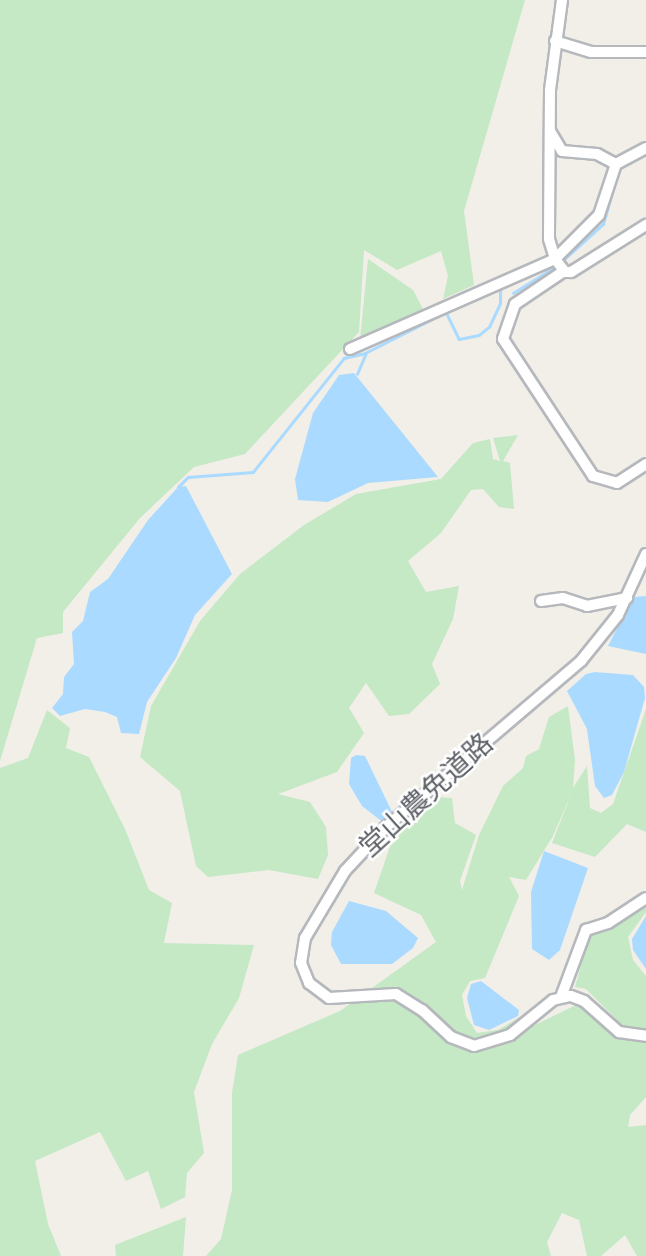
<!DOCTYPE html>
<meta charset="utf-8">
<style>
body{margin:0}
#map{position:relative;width:646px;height:1256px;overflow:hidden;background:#f1efe8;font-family:"Alegreya Sans","Noto Sans JP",sans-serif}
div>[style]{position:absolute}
.green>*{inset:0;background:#c5e8c5}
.water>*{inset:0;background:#aadaff}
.stream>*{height:2.5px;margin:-1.25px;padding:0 1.25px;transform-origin:1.25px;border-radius:1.25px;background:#aadaff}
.roads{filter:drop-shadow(2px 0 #b5b8bc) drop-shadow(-2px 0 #b5b8bc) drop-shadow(0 2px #b5b8bc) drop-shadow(0 -2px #b5b8bc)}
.minor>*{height:10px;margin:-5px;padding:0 5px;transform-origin:5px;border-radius:5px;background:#fff}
span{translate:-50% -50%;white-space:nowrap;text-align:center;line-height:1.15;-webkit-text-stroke:5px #fff;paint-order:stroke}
.street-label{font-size:28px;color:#5f6368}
</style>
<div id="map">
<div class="green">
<div style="clip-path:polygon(0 0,525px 0,464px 211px,474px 285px,443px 299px,448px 276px,441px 251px,397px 270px,364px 250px,359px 332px,245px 454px,194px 467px,140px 518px,63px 612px,63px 633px,37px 638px,0 761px)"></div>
<div style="clip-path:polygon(368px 259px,413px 290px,423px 309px,360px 340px)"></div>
<div style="clip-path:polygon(518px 435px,503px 461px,510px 463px,514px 509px,499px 507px,483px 489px,471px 490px,441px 533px,408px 561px,426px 592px,459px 586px,453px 619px,432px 664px,440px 684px,409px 714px,389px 716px,366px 683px,349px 708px,364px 733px,337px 772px,278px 794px,310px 802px,326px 827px,328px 855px,318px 879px,269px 870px,208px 877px,196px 866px,180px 791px,140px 757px,151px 706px,200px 621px,240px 574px,304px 525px,356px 494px,441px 479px,473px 443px,490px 439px,493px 459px,500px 461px,493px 438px)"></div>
<div style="clip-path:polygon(568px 706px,575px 760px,573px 788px,587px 766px,590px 808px,601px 813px,613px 804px,646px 709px,646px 832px,627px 824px,595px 857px,552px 843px,572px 792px,553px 836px,526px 880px,509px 877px,519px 896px,485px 978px,470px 981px,462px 995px,466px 1016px,477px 1033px,498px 1030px,520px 1017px,531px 1027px,580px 1003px,619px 1037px,646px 1038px,646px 1097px,630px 1115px,628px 1127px,646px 1125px,646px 1256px,637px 1256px,625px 1235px,601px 1256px,587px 1256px,579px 1220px,562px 1213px,547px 1242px,551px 1256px,206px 1256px,221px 1239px,232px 1190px,232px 1093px,238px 1055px,340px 1011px,436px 942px,421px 915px,374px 893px,394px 835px,434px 797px,452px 798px,455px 823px,476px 835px,460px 881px,462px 890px,479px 835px,503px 786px,523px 768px,526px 756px,539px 749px,549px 717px)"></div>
<div style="clip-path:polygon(47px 710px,70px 728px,66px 748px,89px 757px,125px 829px,149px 890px,172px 903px,164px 943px,254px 945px,239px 998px,212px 1044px,194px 1092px,204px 1153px,187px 1173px,185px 1197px,161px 1209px,148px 1171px,126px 1181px,100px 1132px,35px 1161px,48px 1224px,61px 1256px,0 1256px,0 768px,28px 758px)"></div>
<div style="clip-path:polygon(646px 902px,646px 912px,628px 937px,633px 960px,646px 976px,646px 1031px,624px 1027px,586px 989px,575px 987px,590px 933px)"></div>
<div style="clip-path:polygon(186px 1217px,183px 1256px,116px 1256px,115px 1245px)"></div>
</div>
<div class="water">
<div style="clip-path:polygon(354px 373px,438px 477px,368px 483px,328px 502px,298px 500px,295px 479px,313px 413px,339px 375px)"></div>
<div style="clip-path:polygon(186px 486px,232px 574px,195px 615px,176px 658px,147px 702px,139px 734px,121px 733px,117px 717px,105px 712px,85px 709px,60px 716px,52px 708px,63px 694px,64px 677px,74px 664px,72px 632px,83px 621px,90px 592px,108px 579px,148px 520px,178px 487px)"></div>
<div style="clip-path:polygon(646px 596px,646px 654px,608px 646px,633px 597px)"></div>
<div style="clip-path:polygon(595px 672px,633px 675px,644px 687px,645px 698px,624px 772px,612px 795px,604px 798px,595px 786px,587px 729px,567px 691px,586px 674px)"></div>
<div style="clip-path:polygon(356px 755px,365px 756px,394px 816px,384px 823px,362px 806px,349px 784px,351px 758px)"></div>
<div style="clip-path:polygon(544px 851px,588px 868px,560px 950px,549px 960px,532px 949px,531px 892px)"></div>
<div style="clip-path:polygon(349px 901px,386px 911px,418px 938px,413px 948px,392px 964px,341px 964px,331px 945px,332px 932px)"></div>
<div style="clip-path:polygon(646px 916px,646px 969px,633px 950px,632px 939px)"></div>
<div style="clip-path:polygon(481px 981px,519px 1010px,518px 1016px,489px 1030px,474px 1025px,467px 998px,471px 984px)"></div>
</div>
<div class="stream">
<div style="left:560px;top:263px;width:58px;rotate:-42.2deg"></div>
<div style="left:603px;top:224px;width:33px;rotate:-74deg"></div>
<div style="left:513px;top:293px;width:49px;rotate:-31.8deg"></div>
<div style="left:357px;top:374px;width:21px;rotate:-67deg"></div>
<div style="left:178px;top:487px;width:14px;rotate:-45deg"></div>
<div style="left:188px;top:477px;width:65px;rotate:-4.4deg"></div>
<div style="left:253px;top:472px;width:146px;rotate:-51.4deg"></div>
<div style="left:344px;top:358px;width:22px;rotate:-13deg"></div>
<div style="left:365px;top:353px;width:91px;rotate:-26.8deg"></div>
<div style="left:446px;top:312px;width:30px;rotate:64deg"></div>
<div style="left:459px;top:339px;width:20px;rotate:-11deg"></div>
<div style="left:479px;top:335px;width:13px;rotate:-39deg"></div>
<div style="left:489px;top:327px;width:26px;rotate:-65deg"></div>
<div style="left:500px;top:303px;width:14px;rotate:-90deg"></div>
</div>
<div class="roads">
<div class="minor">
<div style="left:562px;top:0;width:91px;rotate:97.6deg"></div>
<div style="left:550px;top:90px;width:149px;rotate:90.4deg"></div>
<div style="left:549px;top:239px;width:21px;rotate:73deg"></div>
<div style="left:555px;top:259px;width:62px;rotate:-45deg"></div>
<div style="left:599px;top:215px;width:54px;rotate:-71.6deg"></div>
<div style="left:616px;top:164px;width:34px;rotate:-28deg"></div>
<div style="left:555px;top:41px;width:38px;rotate:17deg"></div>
<div style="left:591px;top:52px;width:55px"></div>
<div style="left:550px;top:131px;width:23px;rotate:59deg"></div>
<div style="left:562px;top:151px;width:35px;rotate:5deg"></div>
<div style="left:597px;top:154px;width:21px;rotate:28deg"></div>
<div style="left:564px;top:271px;width:59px;rotate:146deg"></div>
<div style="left:515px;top:304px;width:37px;rotate:109deg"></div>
<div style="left:503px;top:339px;width:164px;rotate:56.7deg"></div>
<div style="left:593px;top:476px;width:25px;rotate:16deg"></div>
<div style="left:617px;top:483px;width:35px;rotate:-33deg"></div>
<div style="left:350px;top:349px;width:224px;rotate:-23.7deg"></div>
<div style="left:555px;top:259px;width:16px;rotate:52deg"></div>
<div style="left:565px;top:272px;width:6px"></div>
<div style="left:571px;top:272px;width:89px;rotate:-32.1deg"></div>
<div style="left:646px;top:554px;width:67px;rotate:114.7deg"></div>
<div style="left:618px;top:615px;width:59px;rotate:128.8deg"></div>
<div style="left:581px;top:661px;width:256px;rotate:139.6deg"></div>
<div style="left:386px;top:827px;width:60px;rotate:133deg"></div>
<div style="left:345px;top:871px;width:78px;rotate:120.8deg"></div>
<div style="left:305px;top:938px;width:25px;rotate:99deg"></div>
<div style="left:301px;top:963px;width:22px;rotate:68deg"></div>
<div style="left:309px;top:983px;width:25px;rotate:37deg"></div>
<div style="left:329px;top:998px;width:67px;rotate:-3.4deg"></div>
<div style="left:396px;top:994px;width:31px;rotate:32deg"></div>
<div style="left:422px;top:1010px;width:40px;rotate:43deg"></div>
<div style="left:451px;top:1037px;width:25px;rotate:21deg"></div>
<div style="left:474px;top:1046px;width:38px;rotate:-17deg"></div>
<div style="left:510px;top:1035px;width:55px;rotate:-39.1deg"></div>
<div style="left:553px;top:1000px;width:18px;rotate:-13deg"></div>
<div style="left:571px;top:996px;width:14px;rotate:21deg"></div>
<div style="left:584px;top:1001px;width:47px;rotate:41.5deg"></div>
<div style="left:619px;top:1032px;width:27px;rotate:8deg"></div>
<div style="left:541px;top:601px;width:22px;rotate:-8deg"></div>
<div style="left:563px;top:598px;width:25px;rotate:18deg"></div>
<div style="left:587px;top:606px;width:41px;rotate:-11.3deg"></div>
<div style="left:561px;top:997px;width:72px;rotate:-69.5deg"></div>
<div style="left:586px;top:930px;width:23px;rotate:-18deg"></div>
<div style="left:608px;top:923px;width:45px;rotate:-33.3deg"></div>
</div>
</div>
<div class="street-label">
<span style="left:427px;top:796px;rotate:-42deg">堂山農免道路</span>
</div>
</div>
